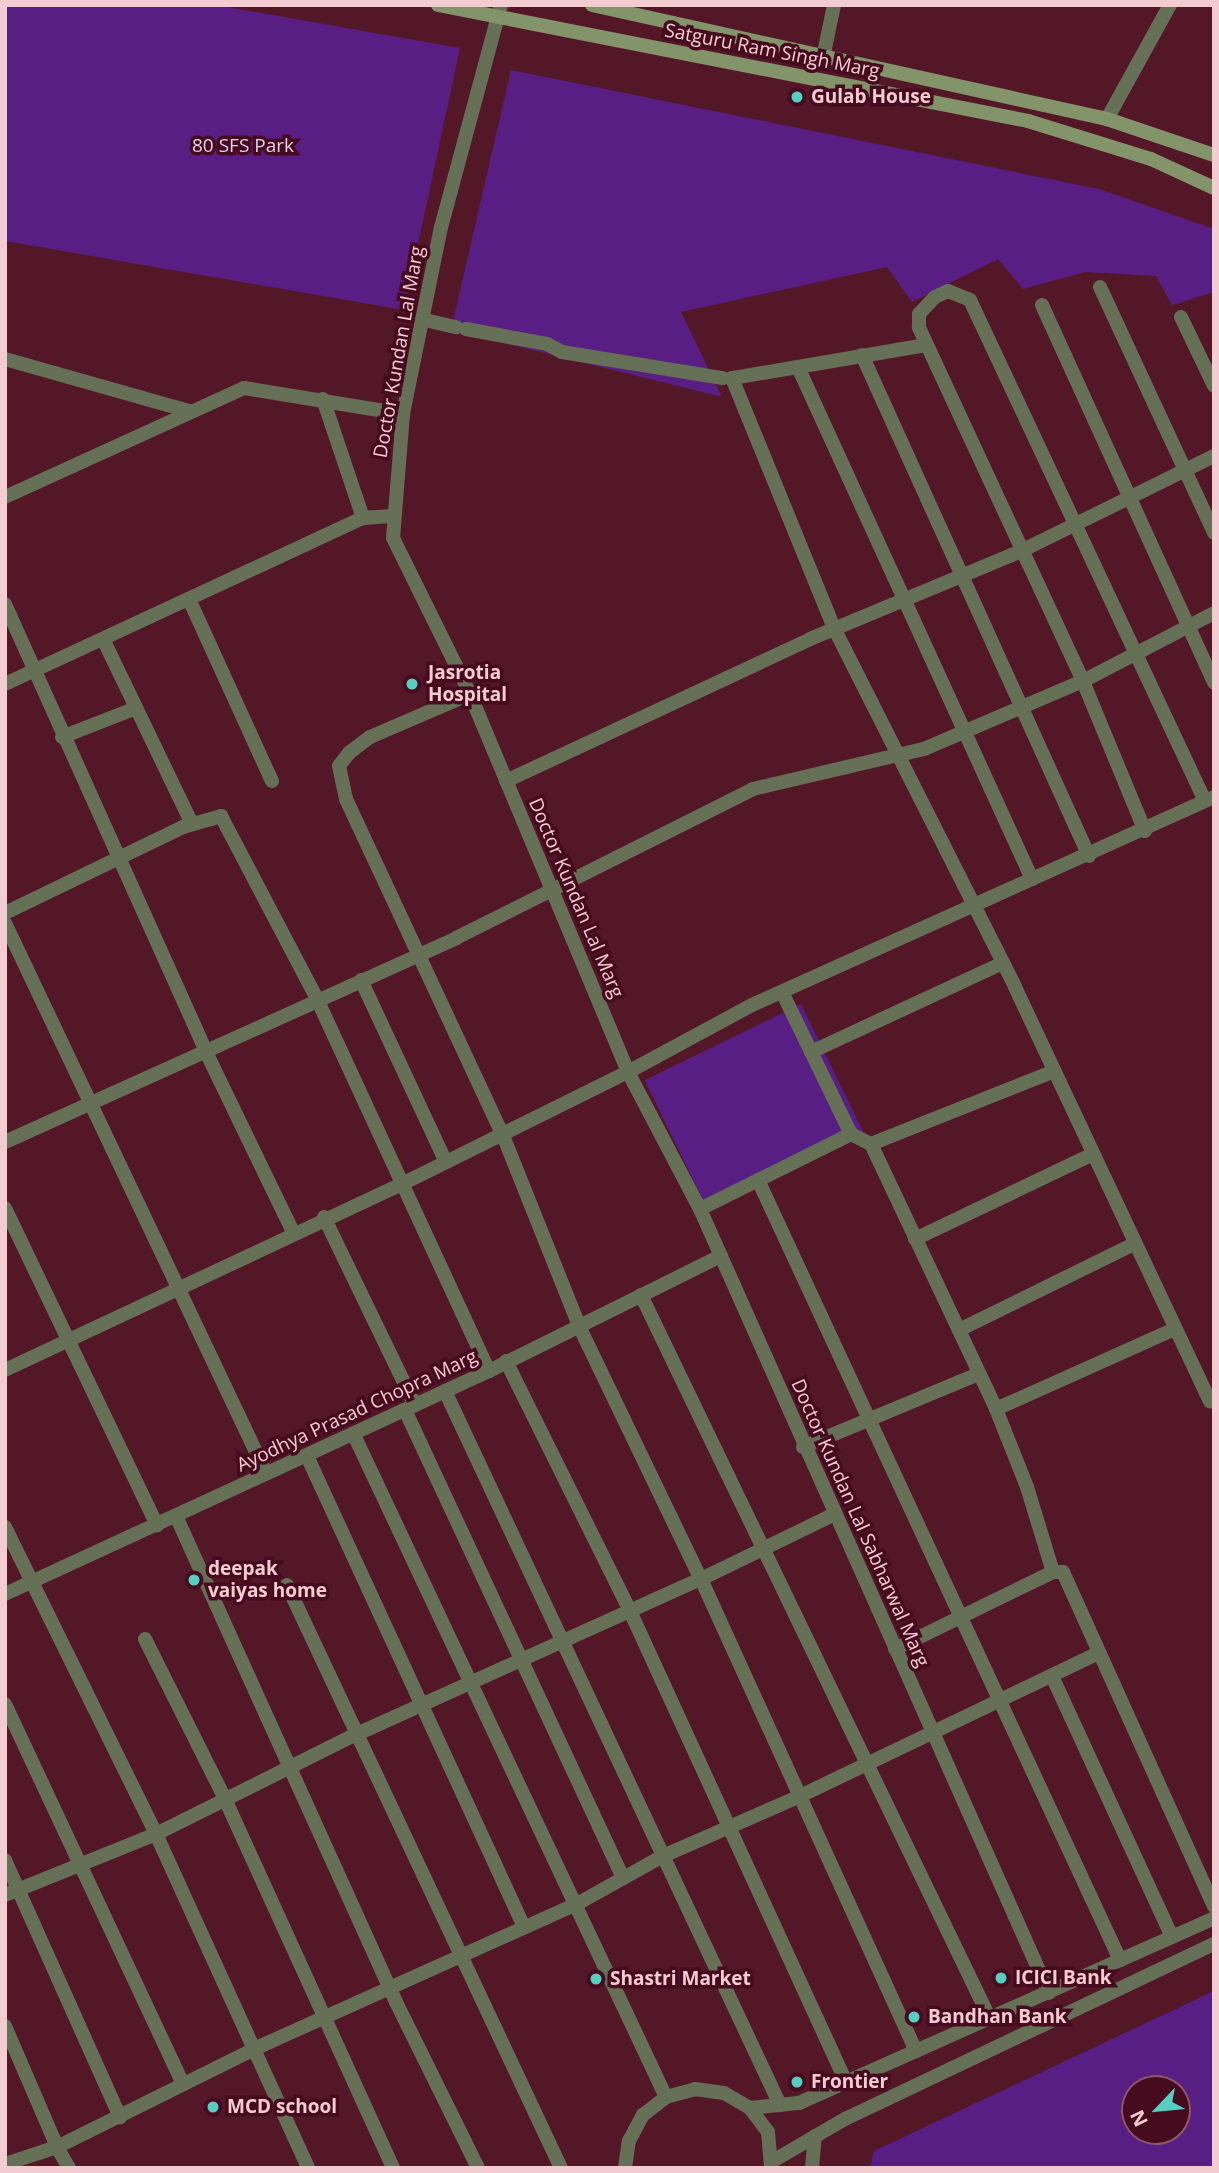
<!DOCTYPE html>
<style>
body{margin:0}
#map{position:relative;width:1219px;height:2173px;overflow:hidden;background:#531728;font-family:"Open Sans",sans-serif}
div>[style]{position:absolute}
.green>*{inset:0;background:#591e83;transform-origin:0 0}
.minor>*{height:14px;margin:-7px;padding:0 7px;transform-origin:7px;border-radius:7px;background:#657057}
.tertiary>*{height:14px;margin:-7px;padding:0 7px;transform-origin:7px;border-radius:7px;background:#657057}
.secondary>*{height:14px;margin:-7px;padding:0 7px;transform-origin:7px;border-radius:7px;background:#83946b}
.dots>*{width:19px;height:19px;translate:-50% -50%;box-sizing:border-box;border:4px solid #470b1f;border-radius:50%}
span{translate:-50% -50%;white-space:nowrap;text-align:center;line-height:1.15;-webkit-text-stroke:7px #470b1f;paint-order:stroke}
.street-label{font-size:19px;color:#f3ccd2}
.poi-label{font-size:19px;color:#f3ccd2;font-weight:700}
.left{translate:0 -50%;text-align:left}
.park-label{font-size:19px;color:#dfd2ee}
.frame{position:absolute;inset:0;border:7px solid #f3ccd2;pointer-events:none}
.north{position:absolute;left:1121px;top:2075px;width:70px;height:70px;box-sizing:border-box;background:#470b1f;border:2px solid #8c5867;border-radius:50%;rotate:244deg;font-size:19px;font-weight:700;line-height:28px;text-align:center;color:#f3ccd2}
.north::after{content:'';display:block;margin:auto;width:24px;height:32px;background:#57cec2;clip-path:polygon(50% 0,100% 100%,50% 72%,0 100%)}
</style>
<div id="map">
<div class="green">
<div style="clip-path:polygon(5px 5px,215px 5px,460px 48px,404px 310px,5px 241px)"></div>
<div style="clip-path:polygon(511px 70px,1099px 189px,1214px 229px,1214px 292px,1172px 305px,1156px 276px,1085px 272px,1023px 289px,998px 259px,912px 302px,887px 267px,681px 312px,722px 397px,451px 330px)"></div>
<div style="left:801px;top:1004px;width:142px;height:174px;rotate:64deg"></div>
<div style="clip-path:polygon(evenodd,1214px 1991px,1214px 2168px,870px 2168px,874px 2151px,1214px 1991px,1135px 2089px,1177px 2089px,1177px 2131px,1135px 2131px,1135px 2089px)"></div>
</div>
<div class="minor">
<div style="left:501px;top:5px;width:230px;rotate:105.1deg"></div>
<div style="left:441px;top:227px;width:191px;rotate:101.5deg"></div>
<div style="left:403px;top:414px;width:124px;rotate:94.6deg"></div>
<div style="left:393px;top:538px;width:174px;rotate:63.7deg"></div>
<div style="left:470px;top:694px;width:410px;rotate:67.3deg"></div>
<div style="left:628px;top:1072px;width:155px;rotate:62.3deg"></div>
<div style="left:700px;top:1209px;width:858px;rotate:66deg"></div>
<div style="left:824px;top:53px;width:49px;rotate:-78.2deg"></div>
<div style="left:1107px;top:119px;width:130px;rotate:-61.1deg"></div>
<div style="left:1100px;top:287px;width:271px;rotate:65.1deg"></div>
<div style="left:1042px;top:305px;width:415px;rotate:65.5deg"></div>
<div style="left:1181px;top:317px;width:76px;rotate:64.4deg"></div>
<div style="left:425px;top:320px;width:32px;rotate:13deg"></div>
<div style="left:466px;top:329px;width:82px;rotate:10.5deg"></div>
<div style="left:547px;top:344px;width:17px;rotate:28deg"></div>
<div style="left:562px;top:352px;width:163px;rotate:9.2deg"></div>
<div style="left:926px;top:345px;width:197px;rotate:170.3deg"></div>
<div style="left:732px;top:378px;width:270px;rotate:67.8deg"></div>
<div style="left:834px;top:628px;width:402px;rotate:63.2deg"></div>
<div style="left:1015px;top:987px;width:458px;rotate:64.8deg"></div>
<div style="left:862px;top:355px;width:550px;rotate:65.63deg"></div>
<div style="left:5px;top:359px;width:191px;rotate:15.8deg"></div>
<div style="left:798px;top:367px;width:563px;rotate:65.44deg"></div>
<div style="left:323px;top:399px;width:126px;rotate:71.4deg"></div>
<div style="left:5px;top:497px;width:263px;rotate:-24.5deg"></div>
<div style="left:244px;top:388px;width:161px;rotate:9.3deg"></div>
<div style="left:189px;top:599px;width:200px;rotate:65.5deg"></div>
<div style="left:5px;top:604px;width:491px;rotate:65.8deg"></div>
<div style="left:206px;top:1052px;width:200px;rotate:64.2deg"></div>
<div style="left:104px;top:641px;width:203px;rotate:64.3deg"></div>
<div style="left:5px;top:684px;width:395px;rotate:-24.9deg"></div>
<div style="left:363px;top:518px;width:29px;rotate:-4deg"></div>
<div style="left:470px;top:694px;width:109px;rotate:156.7deg"></div>
<div style="left:370px;top:737px;width:26px;rotate:143deg"></div>
<div style="left:349px;top:753px;width:16px;rotate:128deg"></div>
<div style="left:339px;top:766px;width:34px;rotate:78deg"></div>
<div style="left:346px;top:799px;width:369px;rotate:65deg"></div>
<div style="left:502px;top:1133px;width:208px;rotate:68.2deg"></div>
<div style="left:579px;top:1326px;width:281px;rotate:64.3deg"></div>
<div style="left:701px;top:1579px;width:519px;rotate:65.51deg"></div>
<div style="left:62px;top:737px;width:79px;rotate:-21.4deg"></div>
<div style="left:506px;top:781px;width:336px;rotate:-25deg"></div>
<div style="left:810px;top:639px;width:229px;rotate:-22.6deg"></div>
<div style="left:1021px;top:551px;width:215px;rotate:-26.2deg"></div>
<div style="left:1145px;top:831px;width:162px;rotate:-112.5deg"></div>
<div style="left:1083px;top:681px;width:390px;rotate:-114.9deg"></div>
<div style="left:919px;top:327px;width:13px;rotate:-90deg"></div>
<div style="left:919px;top:314px;width:23px;rotate:-47deg"></div>
<div style="left:935px;top:297px;width:14px;rotate:-25deg"></div>
<div style="left:948px;top:291px;width:24px;rotate:22deg"></div>
<div style="left:970px;top:300px;width:553px;rotate:64.87deg"></div>
<div style="left:5px;top:913px;width:198px;rotate:-25.8deg"></div>
<div style="left:183px;top:827px;width:40px;rotate:-16deg"></div>
<div style="left:221px;top:816px;width:207px;rotate:62.3deg"></div>
<div style="left:317px;top:999px;width:410px;rotate:65.2deg"></div>
<div style="left:5px;top:923px;width:609px;rotate:64.61deg"></div>
<div style="left:361px;top:980px;width:199px;rotate:65deg"></div>
<div style="left:782px;top:992px;width:158px;rotate:64.1deg"></div>
<div style="left:851px;top:1134px;width:22px;rotate:27deg"></div>
<div style="left:871px;top:1144px;width:293px;rotate:64.7deg"></div>
<div style="left:996px;top:1409px;width:84px;rotate:68.3deg"></div>
<div style="left:1027px;top:1487px;width:89px;rotate:73deg"></div>
<div style="left:811px;top:1052px;width:212px;rotate:-24.9deg"></div>
<div style="left:5px;top:1142px;width:495px;rotate:-24.3deg"></div>
<div style="left:456px;top:938px;width:332px;rotate:-26.6deg"></div>
<div style="left:753px;top:789px;width:176px;rotate:-13.2deg"></div>
<div style="left:924px;top:749px;width:173px;rotate:-23.2deg"></div>
<div style="left:1083px;top:681px;width:148px;rotate:-27.4deg"></div>
<div style="left:871px;top:1144px;width:197px;rotate:-21.7deg"></div>
<div style="left:758px;top:1180px;width:860px;rotate:65.1deg"></div>
<div style="left:5px;top:1208px;width:352px;rotate:64.4deg"></div>
<div style="left:700px;top:1209px;width:169px;rotate:-26.4deg"></div>
<div style="left:324px;top:1217px;width:209px;rotate:64.2deg"></div>
<div style="left:915px;top:1239px;width:197px;rotate:-25.5deg"></div>
<div style="left:641px;top:1295px;width:804px;rotate:64.26deg"></div>
<div style="left:959px;top:1330px;width:195px;rotate:-26.2deg"></div>
<div style="left:506px;top:1361px;width:279px;rotate:63.6deg"></div>
<div style="left:630px;top:1611px;width:518px;rotate:65.36deg"></div>
<div style="left:5px;top:1370px;width:438px;rotate:-25.1deg"></div>
<div style="left:402px;top:1184px;width:252px;rotate:-26.4deg"></div>
<div style="left:628px;top:1072px;width:141px;rotate:-28.4deg"></div>
<div style="left:752px;top:1005px;width:507px;rotate:-24.24deg"></div>
<div style="left:445px;top:1391px;width:789px;rotate:64.86deg"></div>
<div style="left:996px;top:1409px;width:196px;rotate:-24.1deg"></div>
<div style="left:405px;top:1410px;width:516px;rotate:65.02deg"></div>
<div style="left:354px;top:1435px;width:732px;rotate:64.77deg"></div>
<div style="left:803px;top:1447px;width:190px;rotate:-22.6deg"></div>
<div style="left:307px;top:1456px;width:519px;rotate:65.26deg"></div>
<div style="left:176px;top:1516px;width:533px;rotate:65.64deg"></div>
<div style="left:396px;top:2002px;width:185px;rotate:63.7deg"></div>
<div style="left:5px;top:1527px;width:342px;rotate:63.8deg"></div>
<div style="left:156px;top:1834px;width:367px;rotate:65.5deg"></div>
<div style="left:287px;top:1585px;width:644px;rotate:64.83deg"></div>
<div style="left:145px;top:1639px;width:179px;rotate:63.4deg"></div>
<div style="left:225px;top:1799px;width:405px;rotate:65.5deg"></div>
<div style="left:895px;top:1649px;width:176px;rotate:-26deg"></div>
<div style="left:1053px;top:1572px;width:10px"></div>
<div style="left:1063px;top:1572px;width:367px;rotate:65.7deg"></div>
<div style="left:1052px;top:1676px;width:287px;rotate:65.3deg"></div>
<div style="left:5px;top:1704px;width:420px;rotate:64.9deg"></div>
<div style="left:5px;top:1860px;width:282px;rotate:65.9deg"></div>
<div style="left:5px;top:1895px;width:163px;rotate:-22deg"></div>
<div style="left:156px;top:1834px;width:225px;rotate:-26.5deg"></div>
<div style="left:357px;top:1734px;width:377px;rotate:-24.3deg"></div>
<div style="left:701px;top:1579px;width:149px;rotate:-25.9deg"></div>
<div style="left:5px;top:2026px;width:132px;rotate:66.7deg"></div>
<div style="left:57px;top:2147px;width:55px;rotate:161.9deg"></div>
<div style="left:69px;top:2168px;width:24px;rotate:-120deg"></div>
<div style="left:57px;top:2147px;width:220px;rotate:-26.4deg"></div>
<div style="left:254px;top:2049px;width:354px;rotate:-24.2deg"></div>
<div style="left:577px;top:1904px;width:98px;rotate:-29.2deg"></div>
<div style="left:663px;top:1856px;width:147px;rotate:-23.6deg"></div>
<div style="left:798px;top:1797px;width:334px;rotate:-25.6deg"></div>
</div>
<div class="tertiary">
<div style="left:5px;top:1594px;width:533px;rotate:-24.74deg"></div>
<div style="left:489px;top:1371px;width:259px;rotate:-26.4deg"></div>
<div style="left:750px;top:2108px;width:49px;rotate:-5.8deg"></div>
<div style="left:799px;top:2103px;width:454px;rotate:-24deg"></div>
<div style="left:771px;top:2162px;width:86px;rotate:-30.2deg"></div>
<div style="left:845px;top:2119px;width:408px;rotate:-25.4deg"></div>
<div style="left:625px;top:2168px;width:27px;rotate:-82deg"></div>
<div style="left:629px;top:2141px;width:30px;rotate:-62deg"></div>
<div style="left:643px;top:2115px;width:29px;rotate:-38deg"></div>
<div style="left:666px;top:2097px;width:30px;rotate:-15deg"></div>
<div style="left:695px;top:2089px;width:29px;rotate:8deg"></div>
<div style="left:724px;top:2093px;width:30px;rotate:30deg"></div>
<div style="left:750px;top:2108px;width:30px;rotate:53deg"></div>
<div style="left:768px;top:2132px;width:36px;rotate:85deg"></div>
<div style="left:812px;top:2168px;width:32px;rotate:-85deg"></div>
</div>
<div class="secondary">
<div style="left:438px;top:5px;width:601px;rotate:11.12deg"></div>
<div style="left:1028px;top:121px;width:129px;rotate:17.2deg"></div>
<div style="left:1151px;top:159px;width:69px;rotate:24.7deg"></div>
<div style="left:592px;top:5px;width:527px;rotate:12.48deg"></div>
<div style="left:1107px;top:119px;width:113px;rotate:18.6deg"></div>
</div>
<div class="dots">
<div style="left:797px;top:97px;background:#57cec2"></div>
<div style="left:412px;top:684px;background:#57cec2"></div>
<div style="left:194px;top:1580px;background:#57cec2"></div>
<div style="left:1001px;top:1978px;background:#57cec2"></div>
<div style="left:596px;top:1979px;background:#57cec2"></div>
<div style="left:914px;top:2017px;background:#57cec2"></div>
<div style="left:797px;top:2082px;background:#57cec2"></div>
<div style="left:213px;top:2107px;background:#57cec2"></div>
</div>
<div class="street-label">
<span style="left:772px;top:51px;rotate:11deg">Satguru Ram Singh Marg</span>
<span style="left:399px;top:352px;rotate:-80deg">Doctor Kundan Lal Marg</span>
<span style="left:576px;top:898px;rotate:67deg">Doctor Kundan Lal Marg</span>
<span style="left:357px;top:1411px;rotate:-25deg">Ayodhya Prasad Chopra Marg</span>
<span style="left:860px;top:1523px;rotate:66deg">Doctor Kundan Lal Sabharwal Marg</span>
</div>
<div class="poi-label">
<span class="left" style="left:811px;top:97px">Gulab House</span>
<span class="left" style="left:428px;top:684px">Jasrotia<br>Hospital</span>
<span class="left" style="left:208px;top:1580px">deepak<br>vaiyas home</span>
<span class="left" style="left:1015px;top:1978px">ICICI Bank</span>
<span class="left" style="left:610px;top:1979px">Shastri Market</span>
<span class="left" style="left:928px;top:2017px">Bandhan Bank</span>
<span class="left" style="left:811px;top:2082px">Frontier</span>
<span class="left" style="left:227px;top:2107px">MCD school</span>
</div>
<div class="park-label">
<span style="left:243px;top:146px">80 SFS Park</span>
</div>
<div class="frame"></div>
<div class="north">N</div>
</div>
